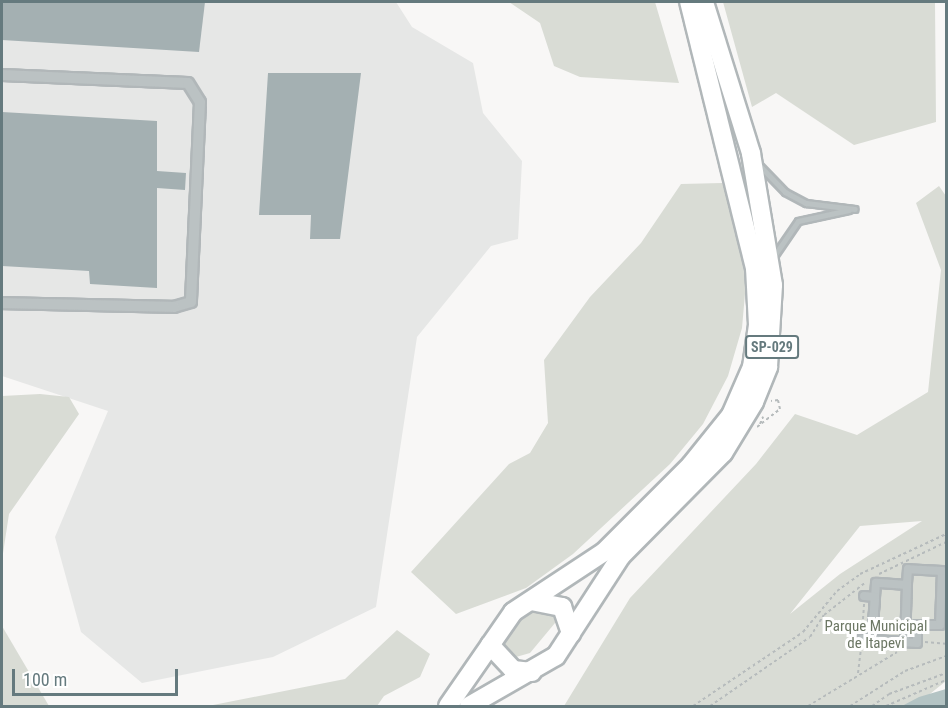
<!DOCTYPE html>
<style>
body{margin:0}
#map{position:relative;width:948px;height:708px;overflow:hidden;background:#f8f7f6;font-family:"Roboto Condensed",sans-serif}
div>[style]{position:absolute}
.built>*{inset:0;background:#e6e7e6}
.green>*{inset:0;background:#d9dcd5}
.water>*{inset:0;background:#b4c4c4}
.building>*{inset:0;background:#a4b0b2}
.path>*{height:2px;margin-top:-1px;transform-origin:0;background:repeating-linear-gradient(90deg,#b6bbbc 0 3px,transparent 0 6px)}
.roads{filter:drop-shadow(2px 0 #b1b7b9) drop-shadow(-2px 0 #b1b7b9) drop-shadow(0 2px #b1b7b9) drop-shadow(0 -2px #b1b7b9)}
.service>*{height:5px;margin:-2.5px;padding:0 2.5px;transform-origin:2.5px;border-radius:2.5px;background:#bbc2c3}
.pedestrian>*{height:8px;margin:-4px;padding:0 4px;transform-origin:4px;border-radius:4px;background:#bbc2c3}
.minor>*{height:10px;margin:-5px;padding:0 5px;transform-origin:5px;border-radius:5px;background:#bbc2c3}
.trunk>*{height:18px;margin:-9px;padding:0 9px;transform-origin:9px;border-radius:9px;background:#fff}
span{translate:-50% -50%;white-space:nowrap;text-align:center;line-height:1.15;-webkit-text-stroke:6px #fff;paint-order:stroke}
.shield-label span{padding:2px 4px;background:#fff;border:2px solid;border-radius:4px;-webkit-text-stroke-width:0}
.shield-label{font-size:14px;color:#657a7e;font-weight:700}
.park-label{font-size:15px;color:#6c7764}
.frame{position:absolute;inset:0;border:3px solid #657a7e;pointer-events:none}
.scale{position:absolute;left:12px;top:669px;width:166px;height:27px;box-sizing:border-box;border:3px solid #657a7e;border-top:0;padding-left:8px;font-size:18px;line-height:21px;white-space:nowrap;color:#657a7e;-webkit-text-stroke:4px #fff;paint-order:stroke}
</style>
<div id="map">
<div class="built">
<div style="clip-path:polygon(2px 2px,396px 2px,412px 27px,473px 63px,483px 113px,522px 161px,518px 239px,491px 246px,417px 337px,376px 607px,273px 657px,142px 683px,81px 632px,55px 537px,108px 411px,2px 376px)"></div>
</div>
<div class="green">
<div style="clip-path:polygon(509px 2px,655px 2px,679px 83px,580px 77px,554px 66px,540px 23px)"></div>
<div style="clip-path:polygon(723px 2px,935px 2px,936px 122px,854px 145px,776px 93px,752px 107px)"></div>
<div style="clip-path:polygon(722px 183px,744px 223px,747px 271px,742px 328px,728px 376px,703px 424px,670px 464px,573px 554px,526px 588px,456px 614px,411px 572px,509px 464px,530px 453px,548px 423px,544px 360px,590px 297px,641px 243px,681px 184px)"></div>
<div style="clip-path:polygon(evenodd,939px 186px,946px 196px,946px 681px,915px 706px,564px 706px,630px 598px,756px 464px,795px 414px,857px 435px,928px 392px,941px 270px,916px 203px,939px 186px,922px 521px,840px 574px,790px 614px,860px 526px,922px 521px)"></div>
<div style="clip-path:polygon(40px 394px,69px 397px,79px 414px,9px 514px,2px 560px,2px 396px)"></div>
<div style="clip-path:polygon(546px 606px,557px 616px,555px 623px,530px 653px,516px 657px,504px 645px,507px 634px,523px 617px)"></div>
<div style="clip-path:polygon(2px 626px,49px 706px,2px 706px)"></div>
<div style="clip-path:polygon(397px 630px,430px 654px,420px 677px,384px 696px,377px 706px,208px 706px,345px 679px)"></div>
</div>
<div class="water">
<div style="clip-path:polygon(946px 689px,946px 706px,902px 706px,919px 697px)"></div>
</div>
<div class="building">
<div style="clip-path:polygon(2px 2px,205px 2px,199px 52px,2px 40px)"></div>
<div style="clip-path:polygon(268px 73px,361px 73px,340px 239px,310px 239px,311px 215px,259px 215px)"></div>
<div style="clip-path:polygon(2px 112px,157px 121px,157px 171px,186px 173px,185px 190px,157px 188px,157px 288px,90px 284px,89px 271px,2px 266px)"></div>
</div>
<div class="path">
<div style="left:760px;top:424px;width:8px;rotate:-67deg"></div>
<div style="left:757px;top:427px;width:29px;rotate:-38deg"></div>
<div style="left:780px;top:409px;width:9px;rotate:-103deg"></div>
<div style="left:778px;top:400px;width:7px;rotate:172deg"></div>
<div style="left:879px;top:574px;width:74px;rotate:-25.5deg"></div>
<div style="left:863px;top:619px;width:15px;rotate:-86deg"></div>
<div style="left:925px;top:642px;width:21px;rotate:5deg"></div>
<div style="left:858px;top:673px;width:24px;rotate:-83deg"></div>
<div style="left:693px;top:706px;width:133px;rotate:-33.9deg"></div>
<div style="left:803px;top:632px;width:53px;rotate:-50.3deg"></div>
<div style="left:837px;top:591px;width:29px;rotate:-36deg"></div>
<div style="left:860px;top:574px;width:95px;rotate:-24.9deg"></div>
<div style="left:710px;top:706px;width:121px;rotate:-34.6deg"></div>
<div style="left:810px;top:637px;width:26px;rotate:-58deg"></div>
<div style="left:824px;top:615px;width:53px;rotate:-38.2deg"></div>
<div style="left:808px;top:706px;width:104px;rotate:-31.2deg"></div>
<div style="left:850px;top:706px;width:65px;rotate:-32.5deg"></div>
<div style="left:905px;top:671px;width:44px;rotate:-20.1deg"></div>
<div style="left:872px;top:706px;width:21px;rotate:-35deg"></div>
<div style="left:889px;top:694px;width:61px;rotate:-20.2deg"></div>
<div style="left:886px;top:706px;width:65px;rotate:-23.4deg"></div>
</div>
<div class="roads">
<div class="service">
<div style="left:758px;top:164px;width:39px;rotate:46deg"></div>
<div style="left:785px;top:192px;width:24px;rotate:28deg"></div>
<div style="left:806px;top:203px;width:49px;rotate:7deg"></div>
<div style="left:774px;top:256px;width:42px;rotate:-55.6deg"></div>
<div style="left:798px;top:221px;width:52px;rotate:-12.2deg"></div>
</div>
<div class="pedestrian">
<div style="left:862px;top:639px;width:55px;rotate:4.2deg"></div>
<div style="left:917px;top:643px;width:18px;rotate:-90deg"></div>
<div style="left:917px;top:625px;width:23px"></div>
<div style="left:940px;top:625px;width:54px;rotate:-87.9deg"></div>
<div style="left:942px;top:571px;width:34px;rotate:-177deg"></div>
<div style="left:908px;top:569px;width:16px;rotate:94deg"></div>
<div style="left:907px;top:585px;width:31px;rotate:-176deg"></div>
<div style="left:876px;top:583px;width:56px;rotate:94.1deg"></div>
<div style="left:872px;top:639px;width:42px;rotate:-85.9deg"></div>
<div style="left:875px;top:597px;width:11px;rotate:-175deg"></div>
<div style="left:905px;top:642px;width:57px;rotate:-88deg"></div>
</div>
<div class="minor">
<div style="left:2px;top:75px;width:186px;rotate:2.5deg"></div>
<div style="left:188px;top:83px;width:22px;rotate:58deg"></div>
<div style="left:200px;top:102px;width:200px;rotate:92.6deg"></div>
<div style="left:191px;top:302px;width:18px;rotate:164deg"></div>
<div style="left:174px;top:307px;width:172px;rotate:-178.7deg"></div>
</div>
<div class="trunk">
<div style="left:531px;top:601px;width:32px;rotate:11deg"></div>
<div style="left:562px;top:607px;width:28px;rotate:71deg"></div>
<div style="left:490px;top:645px;width:34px;rotate:47deg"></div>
<div style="left:513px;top:670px;width:19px;rotate:6deg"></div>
<div style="left:448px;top:706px;width:114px;rotate:-55.3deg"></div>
<div style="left:513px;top:612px;width:109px;rotate:-33.4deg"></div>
<div style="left:604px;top:552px;width:123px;rotate:-45deg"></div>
<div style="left:691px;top:465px;width:64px;rotate:-51.3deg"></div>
<div style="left:731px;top:415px;width:52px;rotate:-66.4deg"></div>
<div style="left:752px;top:367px;width:42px;rotate:-81.9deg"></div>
<div style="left:758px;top:325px;width:57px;rotate:-93deg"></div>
<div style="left:755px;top:268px;width:274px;rotate:-103.9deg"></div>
<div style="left:469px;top:706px;width:100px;rotate:-29.9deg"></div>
<div style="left:556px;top:656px;width:119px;rotate:-57deg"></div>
<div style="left:621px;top:556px;width:145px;rotate:-45.3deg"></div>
<div style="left:723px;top:453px;width:60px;rotate:-58.7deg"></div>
<div style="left:754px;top:402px;width:38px;rotate:-68deg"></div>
<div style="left:768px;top:367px;width:82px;rotate:-86.5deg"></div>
<div style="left:773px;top:285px;width:134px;rotate:-99.5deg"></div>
<div style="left:751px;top:153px;width:158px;rotate:-107.3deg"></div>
</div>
</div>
<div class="shield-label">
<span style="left:772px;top:347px">SP-029</span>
</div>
<div class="park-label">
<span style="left:876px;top:635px">Parque Municipal<br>de Itapevi</span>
</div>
<div class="frame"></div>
<div class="scale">100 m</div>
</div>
